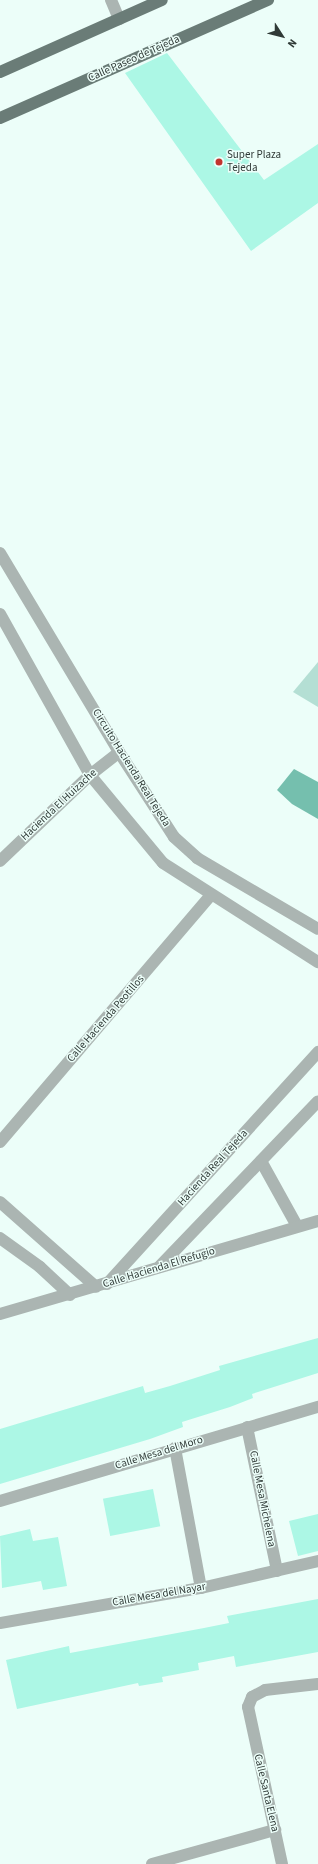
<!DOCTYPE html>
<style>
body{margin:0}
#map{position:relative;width:318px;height:1864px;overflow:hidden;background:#ecfef9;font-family:"Source Sans 3",sans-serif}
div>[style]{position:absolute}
.green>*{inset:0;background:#b4dfd4}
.water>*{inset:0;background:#75bfae}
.building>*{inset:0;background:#acf7e5;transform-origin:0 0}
.minor>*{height:12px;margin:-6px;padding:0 6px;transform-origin:6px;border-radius:6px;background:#abb5b2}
.major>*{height:12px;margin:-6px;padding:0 6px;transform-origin:6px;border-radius:6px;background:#6a7c77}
.dots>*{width:11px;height:11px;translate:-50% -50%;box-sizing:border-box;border:2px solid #ecfef9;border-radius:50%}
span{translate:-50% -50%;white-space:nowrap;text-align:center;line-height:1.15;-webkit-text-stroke:3px #ecfef9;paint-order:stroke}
.street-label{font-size:11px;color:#303a37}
.poi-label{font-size:11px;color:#303a37}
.left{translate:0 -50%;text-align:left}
.north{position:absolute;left:262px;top:16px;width:40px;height:40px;-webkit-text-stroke:3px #ecfef9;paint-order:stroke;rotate:126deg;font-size:11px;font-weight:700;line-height:16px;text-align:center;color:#303a37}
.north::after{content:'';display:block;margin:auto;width:14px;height:18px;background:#303a37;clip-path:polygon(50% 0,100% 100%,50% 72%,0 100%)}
</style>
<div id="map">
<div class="green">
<div style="clip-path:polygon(318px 662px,318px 707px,293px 692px)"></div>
</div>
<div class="water">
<div style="clip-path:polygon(294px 769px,318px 782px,318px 819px,292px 804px,277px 790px)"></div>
</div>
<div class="building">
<div style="clip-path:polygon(167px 53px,264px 180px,318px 144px,318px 203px,251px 251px,125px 73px)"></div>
<div style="clip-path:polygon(318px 1338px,318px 1373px,252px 1394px,253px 1398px,230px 1407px,182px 1422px,183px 1427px,150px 1439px,0 1484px,0 1429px,143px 1386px,145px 1393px,170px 1386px,220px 1370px,219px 1366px)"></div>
<div style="left:153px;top:1489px;width:38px;height:51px;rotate:79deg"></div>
<div style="clip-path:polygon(318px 1514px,318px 1551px,298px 1556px,289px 1521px)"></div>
<div style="clip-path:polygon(30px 1529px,33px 1541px,58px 1537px,67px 1586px,43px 1590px,41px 1581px,2px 1588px,0 1536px)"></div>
<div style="clip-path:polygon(318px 1599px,318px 1652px,236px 1667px,234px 1656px,198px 1663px,199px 1670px,162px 1677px,163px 1682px,139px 1686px,138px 1683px,17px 1709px,6px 1660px,69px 1646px,70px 1653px,204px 1628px,229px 1623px,227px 1616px)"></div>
</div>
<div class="minor">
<div style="left:111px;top:0;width:21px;rotate:67deg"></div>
<div style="left:0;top:553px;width:232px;rotate:59.1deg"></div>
<div style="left:119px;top:752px;width:101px;rotate:57.1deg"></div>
<div style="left:174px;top:837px;width:31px;rotate:42deg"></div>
<div style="left:197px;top:858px;width:140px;rotate:30.4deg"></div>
<div style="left:0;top:614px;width:184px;rotate:60.8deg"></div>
<div style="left:90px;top:775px;width:114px;rotate:50.3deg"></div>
<div style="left:163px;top:863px;width:184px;rotate:32.6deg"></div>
<div style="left:0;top:861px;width:124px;rotate:-43.7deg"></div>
<div style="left:90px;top:775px;width:37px;rotate:-38deg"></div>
<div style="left:0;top:1142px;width:325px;rotate:-49.5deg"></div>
<div style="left:261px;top:1161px;width:74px;rotate:61deg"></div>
<div style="left:0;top:1202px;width:128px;rotate:41.5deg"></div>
<div style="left:0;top:1238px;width:49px;rotate:35.9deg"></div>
<div style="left:40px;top:1267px;width:41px;rotate:43deg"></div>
<div style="left:160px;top:1266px;width:228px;rotate:-46.2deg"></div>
<div style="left:107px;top:1284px;width:314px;rotate:-47.7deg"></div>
<div style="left:0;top:1314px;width:331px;rotate:-16.3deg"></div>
<div style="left:247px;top:1427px;width:147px;rotate:78.2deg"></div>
<div style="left:175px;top:1448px;width:142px;rotate:79.5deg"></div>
<div style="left:0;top:1501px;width:332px;rotate:-16.5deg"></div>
<div style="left:0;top:1623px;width:204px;rotate:-9.9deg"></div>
<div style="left:201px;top:1588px;width:120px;rotate:-13deg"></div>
<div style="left:152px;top:1864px;width:128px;rotate:-15.5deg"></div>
<div style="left:282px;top:1864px;width:161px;rotate:-102.2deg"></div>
<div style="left:248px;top:1707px;width:11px;rotate:-68deg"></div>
<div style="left:252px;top:1697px;width:15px;rotate:-28deg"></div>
<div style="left:265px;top:1690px;width:53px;rotate:-6.5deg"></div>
</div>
<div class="major">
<div style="left:0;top:72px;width:177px;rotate:-24deg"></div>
<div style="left:0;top:118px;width:293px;rotate:-23.8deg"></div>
</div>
<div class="dots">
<div style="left:219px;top:162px;background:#c2342e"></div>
</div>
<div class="street-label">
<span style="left:134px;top:59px;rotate:-24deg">Calle Paseo de Tejeda</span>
<span style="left:131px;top:768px;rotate:58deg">Circuito Hacienda Real Tejeda</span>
<span style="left:59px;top:805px;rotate:-43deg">Hacienda El Huizache</span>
<span style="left:106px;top:1019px;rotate:-49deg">Calle Hacienda Peotillos</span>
<span style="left:213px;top:1168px;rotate:-48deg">Hacienda Real Tejeda</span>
<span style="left:159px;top:1268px;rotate:-17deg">Calle Hacienda El Refugio</span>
<span style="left:159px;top:1453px;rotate:-17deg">Calle Mesa del Moro</span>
<span style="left:262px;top:1499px;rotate:79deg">Calle Mesa Michelena</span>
<span style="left:159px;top:1595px;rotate:-10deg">Calle Mesa del Nayar</span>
<span style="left:266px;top:1793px;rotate:77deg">Calle Santa Elena</span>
</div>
<div class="poi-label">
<span class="left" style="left:227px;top:162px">Super Plaza<br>Tejeda</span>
</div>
<div class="north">N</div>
</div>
